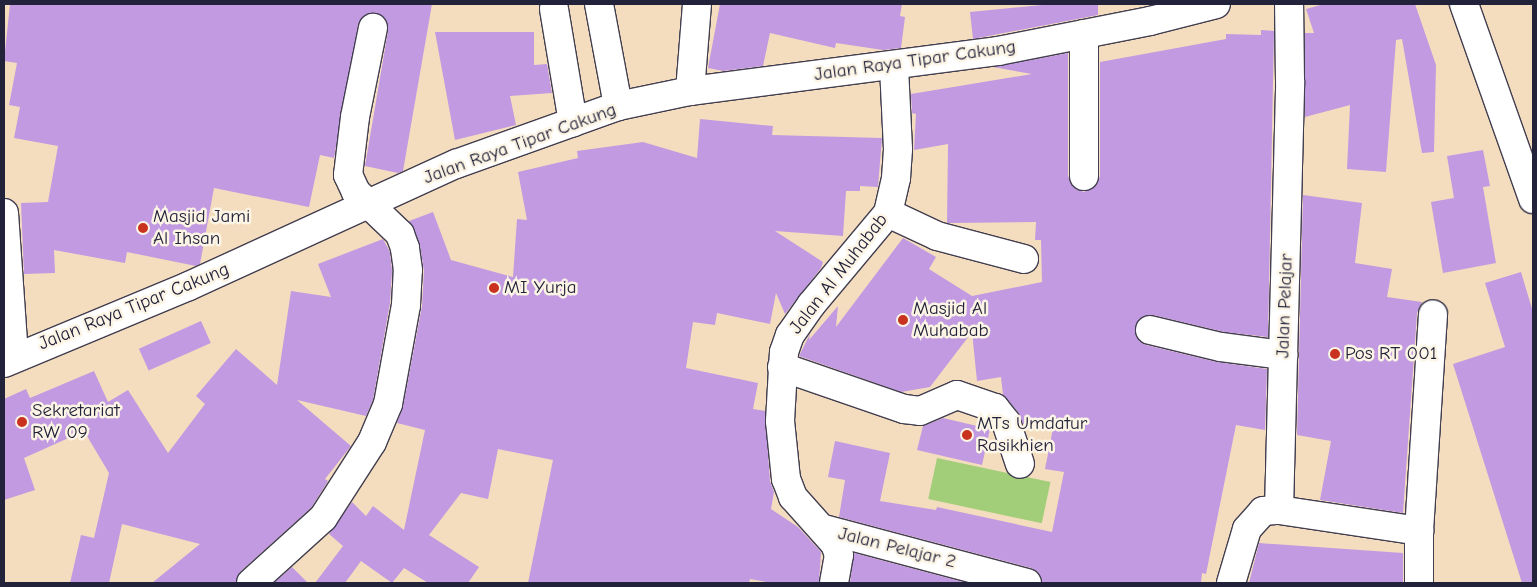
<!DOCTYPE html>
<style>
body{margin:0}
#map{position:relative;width:1537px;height:587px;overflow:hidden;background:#f4ddbf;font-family:"Comic Neue",sans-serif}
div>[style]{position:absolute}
.green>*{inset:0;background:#a2ce7a;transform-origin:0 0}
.building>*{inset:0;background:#c19ae1;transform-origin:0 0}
.roads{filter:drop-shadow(1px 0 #423e4f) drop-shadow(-1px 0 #423e4f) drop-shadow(0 1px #423e4f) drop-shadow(0 -1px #423e4f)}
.minor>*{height:28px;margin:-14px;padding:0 14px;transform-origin:14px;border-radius:14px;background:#fff}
.dots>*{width:14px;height:14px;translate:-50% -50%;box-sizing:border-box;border:2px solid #fcf5e5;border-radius:50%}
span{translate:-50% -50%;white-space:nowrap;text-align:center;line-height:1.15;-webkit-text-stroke:5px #fcf5e5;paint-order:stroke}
.street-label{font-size:19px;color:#22223b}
.poi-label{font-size:19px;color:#22223b}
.left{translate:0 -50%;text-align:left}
.frame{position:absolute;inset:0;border:5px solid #22223b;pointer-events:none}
</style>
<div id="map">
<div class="green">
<div style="left:937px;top:458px;width:116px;height:42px;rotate:12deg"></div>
</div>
<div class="building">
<div style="clip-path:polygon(10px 4px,432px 4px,403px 171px,398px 173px,365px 166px,388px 31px,384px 17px,368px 13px,358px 25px,334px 158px,320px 155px,309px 207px,214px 188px,200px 264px,196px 266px,127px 252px,125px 263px,54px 250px,55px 273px,24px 274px,21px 203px,48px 202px,58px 146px,14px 138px,20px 107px,9px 105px,17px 63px,4px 61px)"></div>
<div style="clip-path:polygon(720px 4px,902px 4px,900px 16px,905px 17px,901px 48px,883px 50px,836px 43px,835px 48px,770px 33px,763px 66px,723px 71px,708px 68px)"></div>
<div style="clip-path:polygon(1053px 4px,1098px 4px,1098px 15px,973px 39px,970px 12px)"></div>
<div style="clip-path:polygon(1324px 4px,1415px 4px,1436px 65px,1434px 152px,1422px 153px,1402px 39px,1396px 40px,1386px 172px,1347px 169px,1350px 105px,1305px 117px,1305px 33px,1314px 33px,1306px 9px)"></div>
<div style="clip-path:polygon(1261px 30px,1274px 31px,1268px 337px,1224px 332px,1153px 315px,1139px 319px,1135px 327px,1139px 341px,1146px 345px,1217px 362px,1267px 369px,1265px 430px,1236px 425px,1206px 574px,1202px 573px,1201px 583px,1042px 583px,1038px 572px,1031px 568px,839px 517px,845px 480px,828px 477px,835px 441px,890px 453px,880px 501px,936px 510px,937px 507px,1052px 532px,1064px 472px,1045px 469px,1055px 418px,1023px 424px,1018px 412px,1003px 395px,1001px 377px,977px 381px,972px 332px,930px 387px,901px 392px,799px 356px,810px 334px,809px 340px,838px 306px,836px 327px,903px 238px,936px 257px,929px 269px,972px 296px,1042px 282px,1041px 240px,1035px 240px,1036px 222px,947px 223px,948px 144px,914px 150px,916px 114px,912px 113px,911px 94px,1032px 74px,993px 67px,1068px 53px,1068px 176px,1076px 189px,1084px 192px,1097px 184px,1100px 176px,1100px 49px,1100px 62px,1226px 39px,1226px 34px,1261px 35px)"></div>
<div style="clip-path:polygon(435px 32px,534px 32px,534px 65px,547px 64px,552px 93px,510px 96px,516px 125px,455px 140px)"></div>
<div style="clip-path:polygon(700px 119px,773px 126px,772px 135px,882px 138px,878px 187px,860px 186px,860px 191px,846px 191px,843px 236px,775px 231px,823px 262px,821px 268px,785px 314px,776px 293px,770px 324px,717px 313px,715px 325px,693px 322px,686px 368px,758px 383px,753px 409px,765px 411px,770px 481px,774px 492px,771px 509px,798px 527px,821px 552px,819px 583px,772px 583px,750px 579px,749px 583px,528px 583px,553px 460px,498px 449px,488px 499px,461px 493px,429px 535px,479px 567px,468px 583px,428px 583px,404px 568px,392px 583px,361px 561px,345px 583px,315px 583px,343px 546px,329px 534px,352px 502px,366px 516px,373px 506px,404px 530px,425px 430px,397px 423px,403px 407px,422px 306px,424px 271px,420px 246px,409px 221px,433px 212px,451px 260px,513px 277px,517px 219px,527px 220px,518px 172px,578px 158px,577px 151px,643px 142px,697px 158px)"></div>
<div style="clip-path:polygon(1483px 150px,1490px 186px,1483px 187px,1496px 263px,1443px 273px,1431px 202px,1454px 198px,1447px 156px)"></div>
<div style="clip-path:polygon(1303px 195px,1362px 203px,1355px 263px,1392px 269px,1387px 297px,1422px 302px,1417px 313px,1403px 513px,1320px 500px,1331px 441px,1297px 435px)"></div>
<div style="clip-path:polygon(383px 239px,390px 252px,392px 271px,390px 303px,373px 400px,366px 416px,297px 400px,351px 446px,325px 479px,328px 481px,311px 508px,241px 571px,236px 583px,152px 583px,200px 544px,122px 524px,109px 583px,70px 583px,81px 535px,94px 538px,109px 473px,84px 431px,24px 458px,35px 490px,4px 500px,4px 399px,26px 389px,30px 398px,94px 371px,108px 402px,128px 390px,168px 453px,205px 404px,196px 396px,236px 349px,277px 385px,291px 291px,331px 297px,318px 264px)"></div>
<div style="clip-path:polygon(1521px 272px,1533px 312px,1533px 583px,1522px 583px,1453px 364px,1505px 347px,1485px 283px)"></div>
<div style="left:201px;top:321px;width:24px;height:68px;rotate:66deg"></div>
<div style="clip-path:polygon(943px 418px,990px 429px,982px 465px,917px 450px,923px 426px)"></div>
<div style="clip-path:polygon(1259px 543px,1403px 553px,1403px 583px,1249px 583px)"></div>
<div style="clip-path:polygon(854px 553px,967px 583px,850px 583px)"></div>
<div style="clip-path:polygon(292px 567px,308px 583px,274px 583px)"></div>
</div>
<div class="roads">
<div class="minor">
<div style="left:599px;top:4px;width:104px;rotate:79.4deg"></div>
<div style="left:1464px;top:4px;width:207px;rotate:70.5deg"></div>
<div style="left:554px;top:9px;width:115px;rotate:80.5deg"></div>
<div style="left:690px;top:91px;width:87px;rotate:-85.4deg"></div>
<div style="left:1084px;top:176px;width:142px;rotate:-90deg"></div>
<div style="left:4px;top:213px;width:144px;rotate:86deg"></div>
<div style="left:888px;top:213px;width:54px;rotate:25.1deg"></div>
<div style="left:937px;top:236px;width:90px;rotate:14.8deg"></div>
<div style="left:1150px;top:330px;width:73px;rotate:13.5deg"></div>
<div style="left:1221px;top:347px;width:63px;rotate:7.4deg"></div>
<div style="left:4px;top:363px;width:200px;rotate:-22.6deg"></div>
<div style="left:189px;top:286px;width:294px;rotate:-24.6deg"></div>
<div style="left:456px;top:164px;width:172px;rotate:-19.7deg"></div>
<div style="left:618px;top:106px;width:74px;rotate:-11.8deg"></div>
<div style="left:690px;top:91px;width:311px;rotate:-7.4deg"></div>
<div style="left:998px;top:51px;width:155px;rotate:-11.2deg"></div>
<div style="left:1150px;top:21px;width:68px;rotate:-14.4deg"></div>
<div style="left:782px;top:367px;width:129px;rotate:19deg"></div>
<div style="left:904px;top:409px;width:16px;rotate:7deg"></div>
<div style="left:920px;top:411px;width:40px;rotate:-23.4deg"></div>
<div style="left:957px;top:395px;width:40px;rotate:18.9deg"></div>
<div style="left:995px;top:408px;width:18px;rotate:52deg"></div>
<div style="left:1006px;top:422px;width:44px;rotate:71.6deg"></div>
<div style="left:1279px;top:510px;width:429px;rotate:-88.5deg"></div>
<div style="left:1290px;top:81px;width:77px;rotate:-90.7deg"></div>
<div style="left:824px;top:529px;width:210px;rotate:14.9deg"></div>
<div style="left:1419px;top:531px;width:52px;rotate:90deg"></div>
<div style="left:251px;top:583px;width:97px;rotate:-42.1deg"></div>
<div style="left:323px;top:518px;width:90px;rotate:-57.2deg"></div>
<div style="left:372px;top:442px;width:41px;rotate:-67.2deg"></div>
<div style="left:388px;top:404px;width:101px;rotate:-79.7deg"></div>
<div style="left:406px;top:305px;width:35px;rotate:-87deg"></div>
<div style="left:408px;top:270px;width:22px;rotate:-98deg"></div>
<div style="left:405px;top:248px;width:15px;rotate:-110deg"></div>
<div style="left:400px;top:234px;width:61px;rotate:-136.3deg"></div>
<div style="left:356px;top:192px;width:19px;rotate:-115deg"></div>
<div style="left:348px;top:175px;width:58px;rotate:-83.1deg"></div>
<div style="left:355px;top:117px;width:91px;rotate:-78.6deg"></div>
<div style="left:834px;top:583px;width:28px;rotate:-80deg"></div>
<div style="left:839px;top:555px;width:12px;rotate:-110deg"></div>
<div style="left:835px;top:544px;width:63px;rotate:-131.8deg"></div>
<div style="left:793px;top:497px;width:19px;rotate:-111deg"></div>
<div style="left:786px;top:479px;width:58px;rotate:-95.9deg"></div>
<div style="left:780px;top:421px;width:69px;rotate:-86.7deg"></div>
<div style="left:784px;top:352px;width:18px;rotate:-71deg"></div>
<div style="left:790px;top:335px;width:37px;rotate:-55deg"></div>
<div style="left:811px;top:305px;width:120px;rotate:-50.1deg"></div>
<div style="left:888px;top:213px;width:36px;rotate:-77deg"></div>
<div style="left:896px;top:178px;width:29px;rotate:-86deg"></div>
<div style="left:898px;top:149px;width:83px;rotate:-92.8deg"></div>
<div style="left:1231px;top:583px;width:56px;rotate:-73.5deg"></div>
<div style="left:1247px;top:529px;width:24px;rotate:-48deg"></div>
<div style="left:1263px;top:511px;width:16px;rotate:-4deg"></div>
<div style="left:1279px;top:510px;width:142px;rotate:8.5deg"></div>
<div style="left:1419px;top:531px;width:217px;rotate:-86.3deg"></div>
</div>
</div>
<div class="dots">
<div style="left:143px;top:228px;background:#c8321e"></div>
<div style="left:494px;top:288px;background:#c8321e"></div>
<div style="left:903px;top:320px;background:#c8321e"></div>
<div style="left:1335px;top:354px;background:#c8321e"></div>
<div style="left:22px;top:422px;background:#c8321e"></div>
<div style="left:967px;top:435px;background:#c8321e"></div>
</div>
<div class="street-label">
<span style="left:915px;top:61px;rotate:-8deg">Jalan Raya Tipar Cakung</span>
<span style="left:520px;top:144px;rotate:-20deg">Jalan Raya Tipar Cakung</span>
<span style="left:839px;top:274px;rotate:-52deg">Jalan Al Muhabab</span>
<span style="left:1285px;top:306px;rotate:-88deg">Jalan Pelajar</span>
<span style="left:134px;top:307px;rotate:-22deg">Jalan Raya Tipar Cakung</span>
<span style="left:897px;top:548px;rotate:14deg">Jalan Pelajar 2</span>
</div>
<div class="poi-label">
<span class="left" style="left:153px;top:228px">Masjid Jami<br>Al Ihsan</span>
<span class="left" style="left:504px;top:288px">MI Yurja</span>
<span class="left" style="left:913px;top:320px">Masjid Al<br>Muhabab</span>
<span class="left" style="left:1345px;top:354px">Pos RT 001</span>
<span class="left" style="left:32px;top:422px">Sekretariat<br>RW 09</span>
<span class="left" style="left:977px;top:435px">MTs Umdatur<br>Rasikhien</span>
</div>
<div class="frame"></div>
</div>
